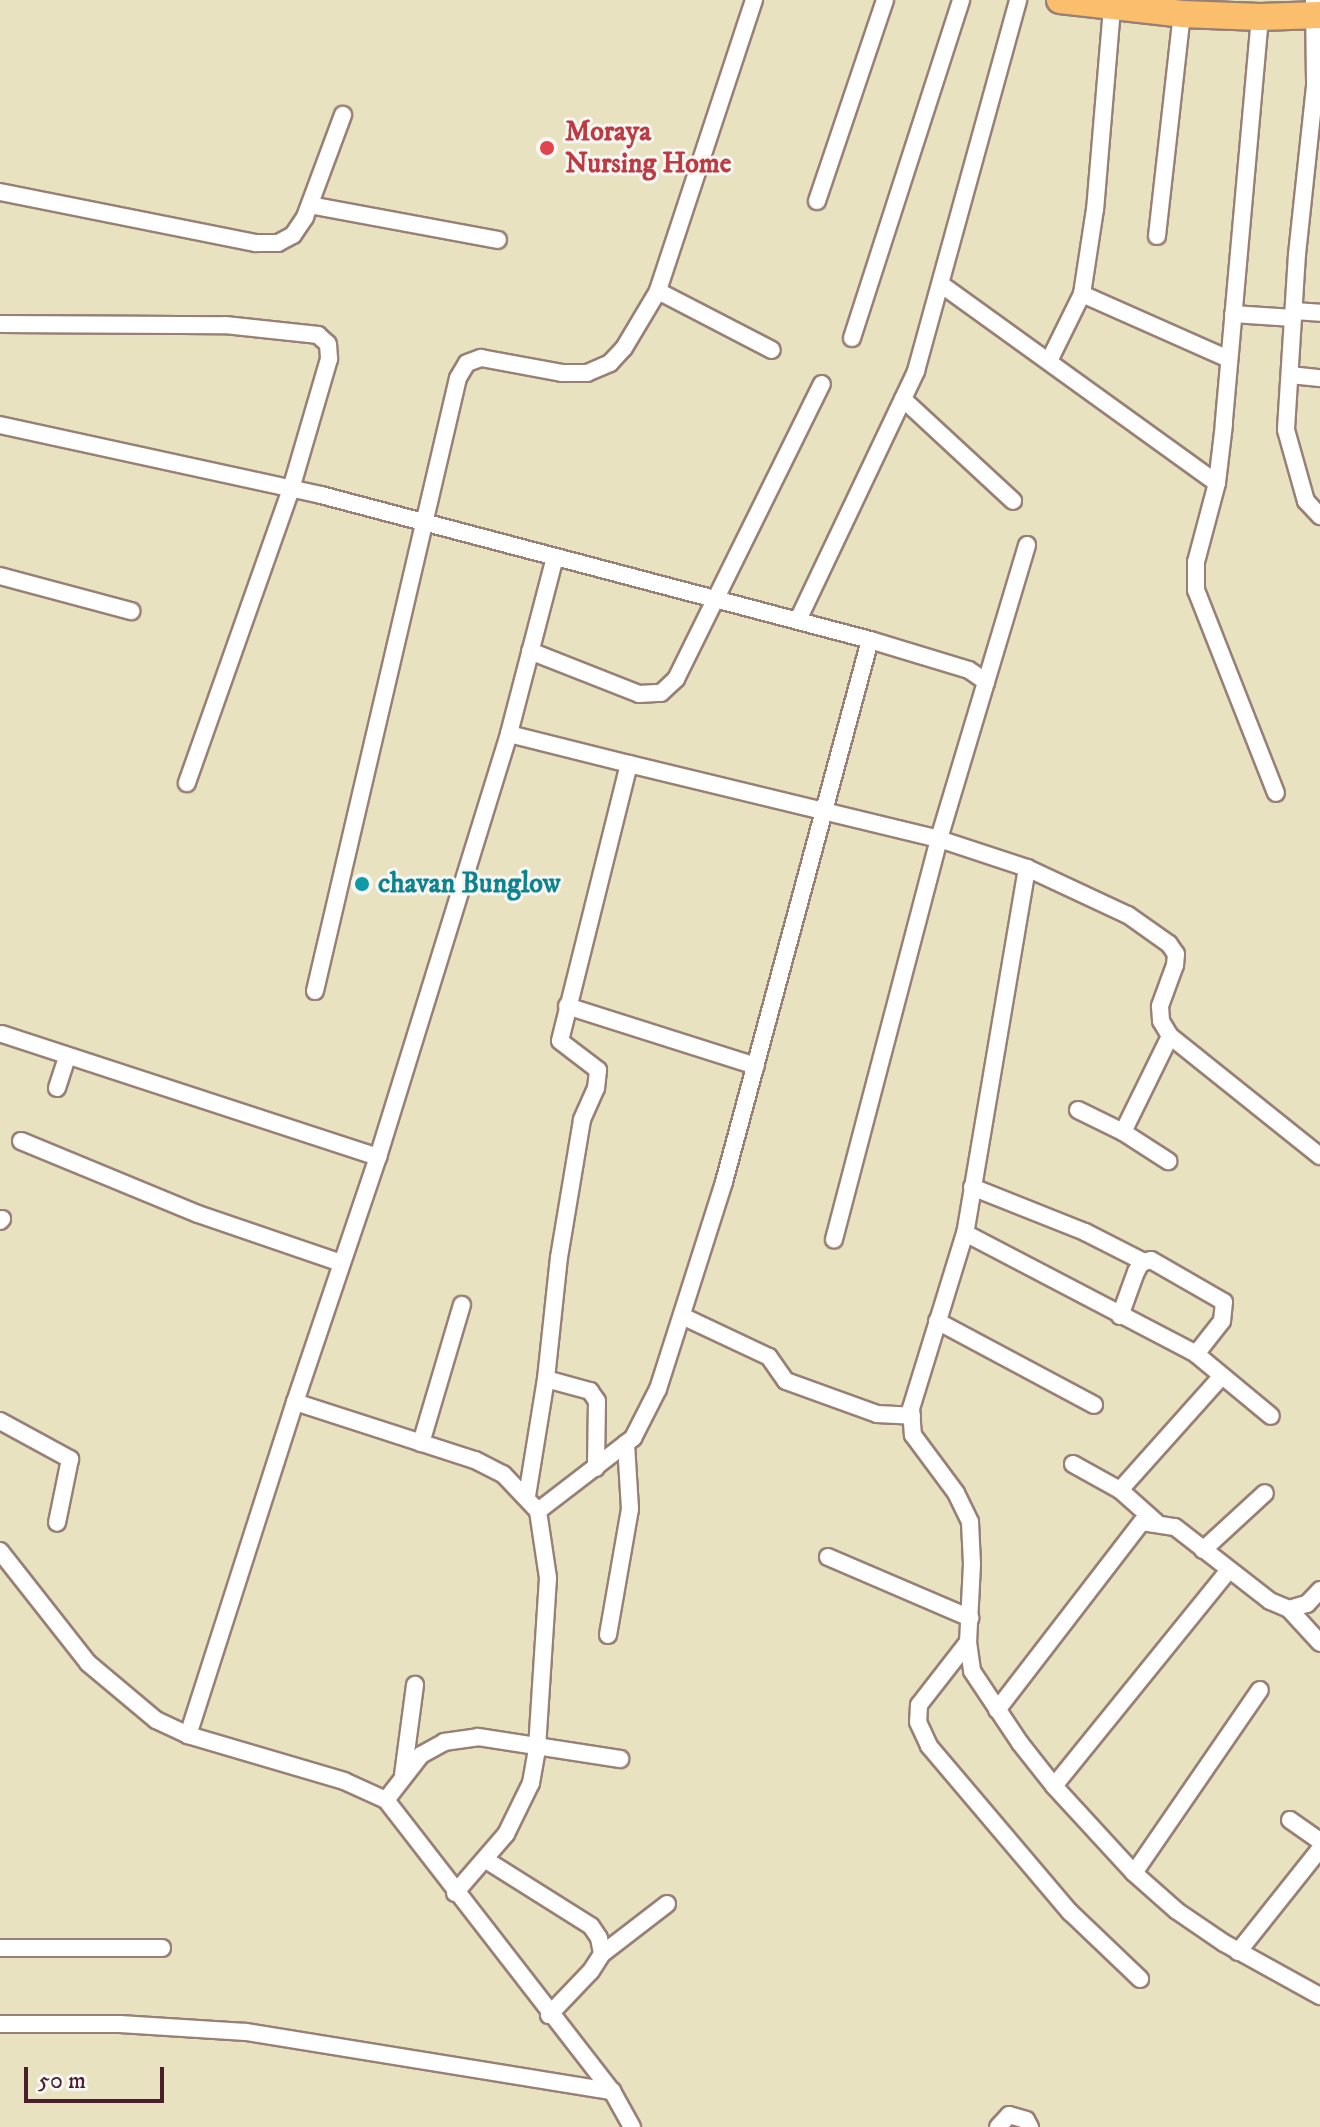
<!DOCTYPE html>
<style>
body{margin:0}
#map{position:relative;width:1320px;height:2127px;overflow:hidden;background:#e8e2c1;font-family:"IM FELL DW Pica",serif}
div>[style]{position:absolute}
.roads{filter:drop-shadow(2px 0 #998076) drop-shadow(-2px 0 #998076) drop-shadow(0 2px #998076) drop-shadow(0 -2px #998076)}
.minor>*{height:16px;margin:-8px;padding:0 8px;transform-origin:8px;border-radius:8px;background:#fff}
.trunk>*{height:26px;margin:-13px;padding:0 13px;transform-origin:13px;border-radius:13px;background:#fabe6d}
.dots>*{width:22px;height:22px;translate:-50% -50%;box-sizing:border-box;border:4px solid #f6f6f2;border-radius:50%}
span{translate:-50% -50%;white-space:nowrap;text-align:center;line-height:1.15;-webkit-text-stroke:6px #f6f6f2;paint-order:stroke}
.health-label{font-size:28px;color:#be3a42;font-weight:700}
.left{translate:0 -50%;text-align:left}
.culture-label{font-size:28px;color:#0d838f;font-weight:700}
.scale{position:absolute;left:24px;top:2067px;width:140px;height:36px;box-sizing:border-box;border:4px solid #4a1f2b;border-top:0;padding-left:10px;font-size:24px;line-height:28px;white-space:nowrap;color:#4a1f2b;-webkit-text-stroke:6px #f6f6f2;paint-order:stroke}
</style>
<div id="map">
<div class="roads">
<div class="minor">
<div style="left:754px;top:0;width:306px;rotate:108.3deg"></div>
<div style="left:658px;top:291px;width:128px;rotate:27.4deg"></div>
<div style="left:1314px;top:0;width:86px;rotate:89.3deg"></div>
<div style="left:1315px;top:86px;width:169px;rotate:96.1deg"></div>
<div style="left:1297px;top:254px;width:176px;rotate:93.6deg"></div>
<div style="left:1286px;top:430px;width:74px;rotate:74.3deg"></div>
<div style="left:1306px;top:501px;width:21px;rotate:47deg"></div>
<div style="left:1112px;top:8px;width:202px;rotate:94.8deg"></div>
<div style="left:1095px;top:209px;width:86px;rotate:98.7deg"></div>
<div style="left:1082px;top:294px;width:161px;rotate:23.9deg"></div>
<div style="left:1260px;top:17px;width:409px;rotate:95.1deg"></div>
<div style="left:1224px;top:424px;width:59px;rotate:96.8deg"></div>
<div style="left:1217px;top:483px;width:82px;rotate:104.9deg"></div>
<div style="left:1196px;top:562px;width:28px;rotate:90deg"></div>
<div style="left:1196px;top:590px;width:218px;rotate:68.5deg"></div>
<div style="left:0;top:192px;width:261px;rotate:11.3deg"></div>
<div style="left:256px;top:243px;width:22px"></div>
<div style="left:278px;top:243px;width:17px;rotate:-28deg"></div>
<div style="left:293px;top:235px;width:22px;rotate:-56deg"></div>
<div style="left:305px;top:217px;width:109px;rotate:-69.6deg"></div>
<div style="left:817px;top:201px;width:212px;rotate:-71.3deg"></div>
<div style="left:310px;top:205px;width:191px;rotate:10.5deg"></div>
<div style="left:1157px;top:236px;width:223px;rotate:-83.6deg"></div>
<div style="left:942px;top:285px;width:339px;rotate:35.8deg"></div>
<div style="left:1294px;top:311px;width:26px;rotate:4deg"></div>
<div style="left:1233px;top:314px;width:60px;rotate:3.8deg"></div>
<div style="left:0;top:324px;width:225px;rotate:0.3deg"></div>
<div style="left:225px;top:325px;width:94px;rotate:6.1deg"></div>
<div style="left:318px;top:335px;width:13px;rotate:42deg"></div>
<div style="left:328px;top:344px;width:15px;rotate:86deg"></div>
<div style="left:329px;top:359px;width:135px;rotate:106.3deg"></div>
<div style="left:291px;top:489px;width:312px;rotate:109.5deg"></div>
<div style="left:852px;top:338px;width:355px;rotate:-72.1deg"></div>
<div style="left:1049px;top:361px;width:75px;rotate:-63.8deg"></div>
<div style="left:1290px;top:375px;width:30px;rotate:6deg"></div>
<div style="left:903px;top:399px;width:150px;rotate:42.8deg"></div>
<div style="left:0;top:425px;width:329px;rotate:12.3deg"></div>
<div style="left:321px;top:495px;width:568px;rotate:14.79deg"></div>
<div style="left:870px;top:640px;width:103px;rotate:16.9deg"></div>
<div style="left:969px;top:670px;width:21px;rotate:35deg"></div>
<div style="left:986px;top:682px;width:164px;rotate:106.7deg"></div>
<div style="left:939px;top:839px;width:93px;rotate:18.2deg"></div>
<div style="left:1027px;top:868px;width:370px;rotate:99.6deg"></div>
<div style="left:965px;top:1233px;width:183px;rotate:107.1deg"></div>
<div style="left:911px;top:1408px;width:27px;rotate:86deg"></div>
<div style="left:913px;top:1435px;width:72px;rotate:53.4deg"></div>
<div style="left:956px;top:1493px;width:32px;rotate:64deg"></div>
<div style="left:970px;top:1522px;width:42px;rotate:87.3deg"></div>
<div style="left:972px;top:1564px;width:78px;rotate:92.9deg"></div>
<div style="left:968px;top:1642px;width:29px;rotate:82deg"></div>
<div style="left:972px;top:1671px;width:87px;rotate:56.3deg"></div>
<div style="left:1020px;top:1743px;width:55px;rotate:51.7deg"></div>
<div style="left:1054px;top:1786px;width:118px;rotate:47.4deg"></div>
<div style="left:1134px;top:1873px;width:222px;rotate:-55.5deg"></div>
<div style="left:555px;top:557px;width:183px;rotate:104.6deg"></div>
<div style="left:509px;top:734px;width:443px;rotate:107.2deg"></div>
<div style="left:378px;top:1157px;width:259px;rotate:108.7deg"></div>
<div style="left:295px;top:1402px;width:350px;rotate:107.8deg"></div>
<div style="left:188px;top:1735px;width:163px;rotate:16.4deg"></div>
<div style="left:344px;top:1781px;width:46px;rotate:24.3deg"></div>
<div style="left:386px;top:1800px;width:368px;rotate:52.2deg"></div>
<div style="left:612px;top:2091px;width:41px;rotate:60.9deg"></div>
<div style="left:0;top:576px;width:136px;rotate:15deg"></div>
<div style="left:798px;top:620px;width:276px;rotate:-64.6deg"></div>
<div style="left:916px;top:371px;width:385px;rotate:-74.6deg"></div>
<div style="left:530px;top:651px;width:117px;rotate:21.5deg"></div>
<div style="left:639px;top:694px;width:22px;rotate:-3deg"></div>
<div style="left:661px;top:693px;width:21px;rotate:-43deg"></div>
<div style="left:676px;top:679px;width:329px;rotate:-63.7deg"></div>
<div style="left:986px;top:682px;width:143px;rotate:-73.3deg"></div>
<div style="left:509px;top:734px;width:124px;rotate:14deg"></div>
<div style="left:629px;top:764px;width:285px;rotate:104deg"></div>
<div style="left:560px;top:1041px;width:48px;rotate:37.3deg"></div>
<div style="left:598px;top:1070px;width:18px;rotate:96deg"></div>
<div style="left:596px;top:1088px;width:35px;rotate:114deg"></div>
<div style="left:582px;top:1120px;width:139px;rotate:99.5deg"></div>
<div style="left:559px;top:1257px;width:123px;rotate:96.1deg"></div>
<div style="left:546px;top:1379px;width:46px;rotate:15.3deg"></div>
<div style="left:590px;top:1391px;width:12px;rotate:55deg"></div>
<div style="left:597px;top:1401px;width:67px;rotate:90.9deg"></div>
<div style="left:629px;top:764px;width:319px;rotate:13.6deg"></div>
<div style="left:939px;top:839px;width:414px;rotate:104.7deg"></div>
<div style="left:1027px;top:868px;width:111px;rotate:25deg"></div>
<div style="left:1128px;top:915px;width:50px;rotate:35.3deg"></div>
<div style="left:1169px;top:944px;width:12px;rotate:55deg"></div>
<div style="left:1176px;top:954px;width:11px;rotate:95deg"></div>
<div style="left:1175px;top:965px;width:44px;rotate:110.1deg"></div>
<div style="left:1160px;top:1006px;width:15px;rotate:86deg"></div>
<div style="left:1161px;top:1021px;width:17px;rotate:59deg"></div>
<div style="left:1170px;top:1036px;width:192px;rotate:38.7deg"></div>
<div style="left:315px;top:991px;width:629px;rotate:-76.87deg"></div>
<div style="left:458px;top:378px;width:17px;rotate:-59deg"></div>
<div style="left:467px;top:363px;width:15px;rotate:-20deg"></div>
<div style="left:481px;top:358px;width:82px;rotate:10.5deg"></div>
<div style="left:562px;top:373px;width:25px"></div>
<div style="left:587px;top:373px;width:25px;rotate:-23deg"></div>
<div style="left:610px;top:363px;width:21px;rotate:-47deg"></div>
<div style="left:624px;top:348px;width:66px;rotate:-59.2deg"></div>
<div style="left:567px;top:1006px;width:198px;rotate:17.6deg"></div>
<div style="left:2px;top:1034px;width:396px;rotate:18.1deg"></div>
<div style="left:57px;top:1088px;width:33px;rotate:-72deg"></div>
<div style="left:1078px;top:1110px;width:50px;rotate:26.1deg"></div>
<div style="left:1123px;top:1132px;width:54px;rotate:32.8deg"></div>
<div style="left:1123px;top:1132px;width:107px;rotate:-63.9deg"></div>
<div style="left:21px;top:1141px;width:191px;rotate:22.4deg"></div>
<div style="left:198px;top:1214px;width:151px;rotate:18.9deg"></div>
<div style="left:972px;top:1187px;width:122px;rotate:21.7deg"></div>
<div style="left:1085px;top:1232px;width:66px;rotate:27deg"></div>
<div style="left:0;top:1221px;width:3px;rotate:-45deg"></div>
<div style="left:965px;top:1233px;width:261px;rotate:27.6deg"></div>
<div style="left:1196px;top:1354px;width:97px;rotate:39.6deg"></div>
<div style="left:682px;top:1316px;width:96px;rotate:25.2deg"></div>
<div style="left:769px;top:1357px;width:29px;rotate:55deg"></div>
<div style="left:786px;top:1381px;width:97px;rotate:19.9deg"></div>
<div style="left:877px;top:1414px;width:35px;rotate:3deg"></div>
<div style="left:1120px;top:1316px;width:47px;rotate:-70deg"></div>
<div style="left:1136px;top:1272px;width:10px;rotate:-61deg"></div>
<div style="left:1141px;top:1263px;width:10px;rotate:-17deg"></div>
<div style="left:1151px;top:1260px;width:84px;rotate:29.9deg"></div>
<div style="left:1224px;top:1302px;width:19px;rotate:96deg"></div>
<div style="left:1222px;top:1321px;width:42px;rotate:128.2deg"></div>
<div style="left:937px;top:1321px;width:178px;rotate:28.1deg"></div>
<div style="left:295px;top:1402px;width:189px;rotate:17.9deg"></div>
<div style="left:475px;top:1460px;width:31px;rotate:27deg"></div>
<div style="left:503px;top:1474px;width:51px;rotate:46.6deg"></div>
<div style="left:538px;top:1511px;width:68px;rotate:81.5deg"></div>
<div style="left:548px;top:1578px;width:171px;rotate:93.7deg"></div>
<div style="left:537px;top:1749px;width:35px;rotate:100deg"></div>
<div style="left:531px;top:1783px;width:57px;rotate:116.1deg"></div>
<div style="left:506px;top:1834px;width:78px;rotate:130.8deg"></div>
<div style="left:0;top:1421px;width:80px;rotate:28.5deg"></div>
<div style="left:70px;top:1459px;width:65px;rotate:101.5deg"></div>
<div style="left:421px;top:1443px;width:144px;rotate:-73.5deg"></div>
<div style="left:1073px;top:1464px;width:54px;rotate:29deg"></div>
<div style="left:1120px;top:1490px;width:48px;rotate:41.6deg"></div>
<div style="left:1120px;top:1490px;width:153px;rotate:-48.2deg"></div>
<div style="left:527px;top:1496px;width:119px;rotate:-80.8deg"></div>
<div style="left:538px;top:1511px;width:120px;rotate:-37.5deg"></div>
<div style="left:633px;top:1438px;width:55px;rotate:-63deg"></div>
<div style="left:658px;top:1389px;width:217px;rotate:-72.3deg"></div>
<div style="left:724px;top:1182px;width:561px;rotate:-74.92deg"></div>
<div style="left:1203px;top:1550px;width:84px;rotate:-42.6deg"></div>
<div style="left:0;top:1551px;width:142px;rotate:51.8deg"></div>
<div style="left:88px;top:1663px;width:89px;rotate:40deg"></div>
<div style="left:156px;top:1720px;width:35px;rotate:25deg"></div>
<div style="left:828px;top:1557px;width:155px;rotate:23.2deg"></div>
<div style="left:1289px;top:1609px;width:46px;rotate:47.6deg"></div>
<div style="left:608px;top:1635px;width:128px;rotate:-80.1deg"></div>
<div style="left:630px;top:1509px;width:66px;rotate:-93.5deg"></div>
<div style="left:968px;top:1642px;width:80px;rotate:127.9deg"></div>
<div style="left:919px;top:1705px;width:17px;rotate:93deg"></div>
<div style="left:918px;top:1722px;width:26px;rotate:65deg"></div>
<div style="left:929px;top:1746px;width:218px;rotate:49.7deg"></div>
<div style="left:1070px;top:1912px;width:97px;rotate:43.7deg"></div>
<div style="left:997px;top:1710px;width:237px;rotate:-52.4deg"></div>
<div style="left:1142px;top:1522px;width:33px;rotate:9deg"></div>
<div style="left:1175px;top:1527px;width:120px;rotate:37.9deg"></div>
<div style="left:1270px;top:1601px;width:21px;rotate:23deg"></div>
<div style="left:1289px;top:1609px;width:19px;rotate:-16deg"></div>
<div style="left:1307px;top:1604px;width:19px;rotate:-47deg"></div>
<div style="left:403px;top:1775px;width:91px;rotate:-82.4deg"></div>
<div style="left:1054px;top:1786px;width:277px;rotate:-51deg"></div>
<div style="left:386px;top:1800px;width:57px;rotate:-52.1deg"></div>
<div style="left:421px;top:1755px;width:26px;rotate:-29deg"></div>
<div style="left:444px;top:1742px;width:34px;rotate:-8deg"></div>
<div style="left:478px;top:1737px;width:144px;rotate:8.8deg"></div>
<div style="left:1290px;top:1820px;width:37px;rotate:35deg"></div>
<div style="left:486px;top:1860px;width:124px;rotate:32.2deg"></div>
<div style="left:591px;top:1926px;width:14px;rotate:56deg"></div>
<div style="left:599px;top:1938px;width:16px;rotate:79deg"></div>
<div style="left:602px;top:1954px;width:20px;rotate:123deg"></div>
<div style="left:591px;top:1971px;width:61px;rotate:133.7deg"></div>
<div style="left:1134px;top:1873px;width:57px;rotate:41.5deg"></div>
<div style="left:1177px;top:1911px;width:57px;rotate:34.2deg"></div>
<div style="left:1224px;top:1943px;width:110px;rotate:28.9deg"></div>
<div style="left:0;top:1948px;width:162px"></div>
<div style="left:1238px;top:1952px;width:132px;rotate:-51.5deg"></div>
<div style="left:602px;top:1954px;width:82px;rotate:-37.6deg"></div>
<div style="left:0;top:2024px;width:120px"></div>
<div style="left:120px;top:2024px;width:126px;rotate:3.6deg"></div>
<div style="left:246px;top:2032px;width:371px;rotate:9.2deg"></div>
<div style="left:998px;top:2127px;width:16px;rotate:-47deg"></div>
<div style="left:1009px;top:2115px;width:18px;rotate:16deg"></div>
<div style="left:1026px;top:2120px;width:8px;rotate:60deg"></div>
</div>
<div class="trunk">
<div style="left:1060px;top:0;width:123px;rotate:6.5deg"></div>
<div style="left:1182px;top:14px;width:78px;rotate:2.2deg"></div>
<div style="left:1260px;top:17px;width:60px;rotate:-1.9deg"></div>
</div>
</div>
<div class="dots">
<div style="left:547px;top:148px;background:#e0444e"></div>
<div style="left:362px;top:884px;background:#0f9aa8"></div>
</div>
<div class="health-label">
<span class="left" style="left:565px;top:148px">Moraya<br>Nursing Home</span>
</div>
<div class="culture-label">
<span class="left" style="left:378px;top:884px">chavan Bunglow</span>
</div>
<div class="scale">50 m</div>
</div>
